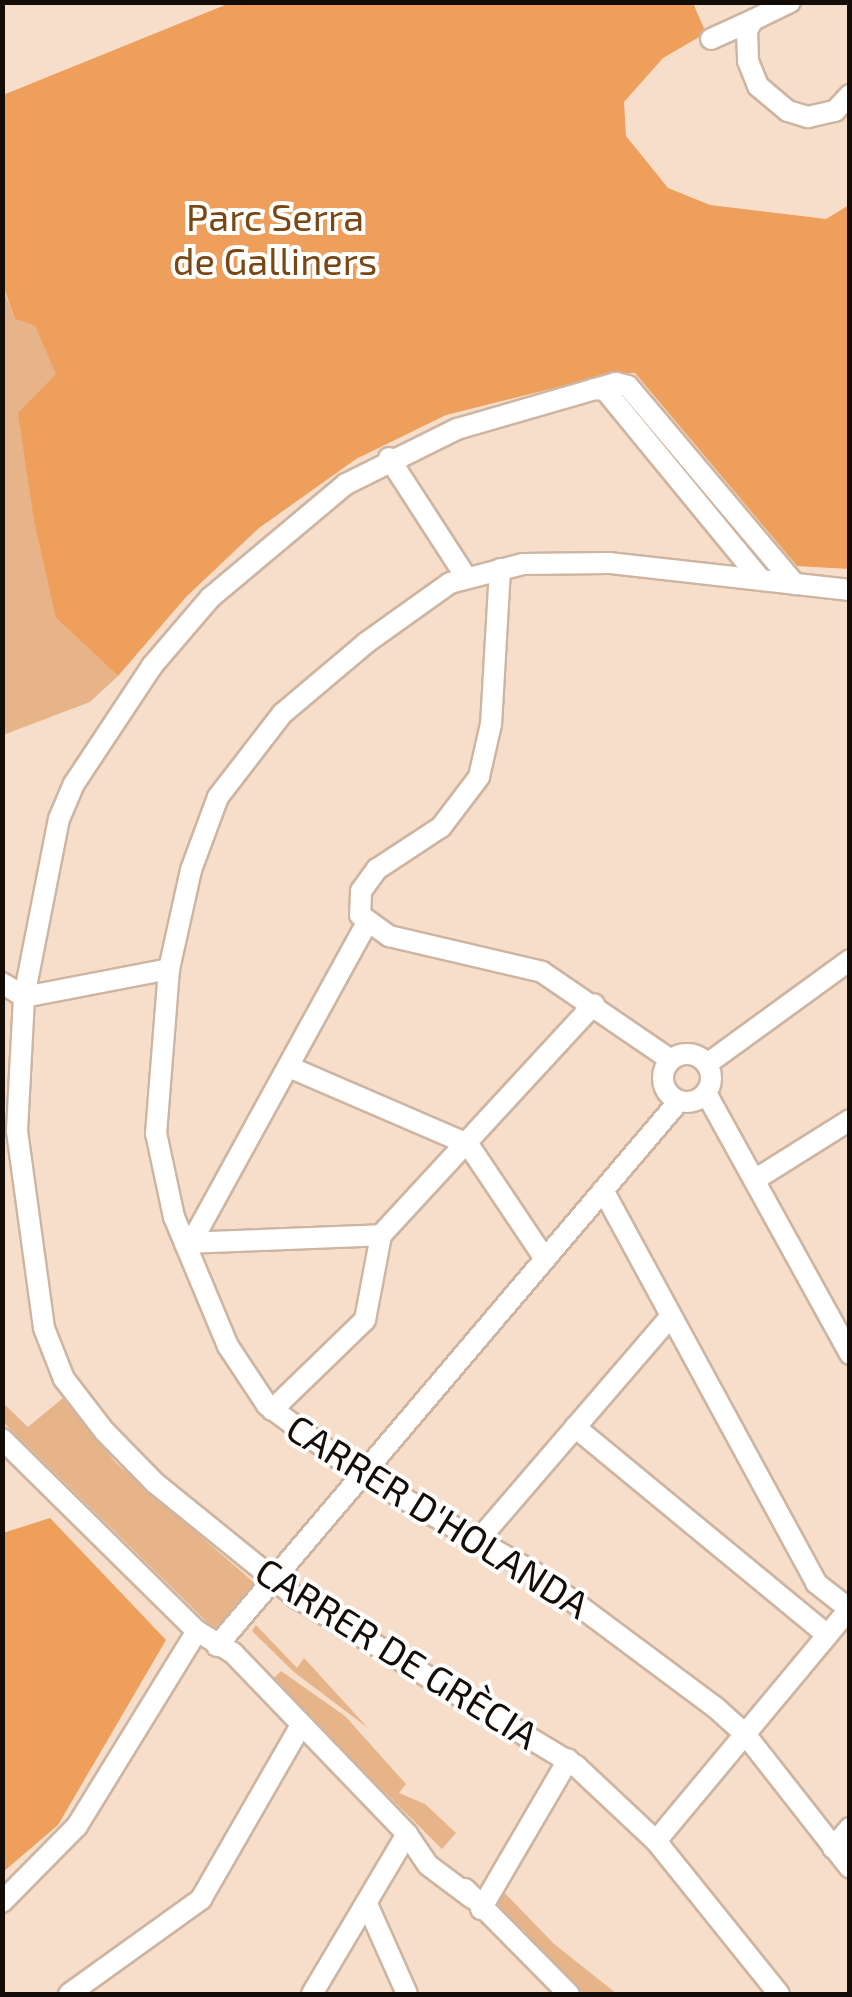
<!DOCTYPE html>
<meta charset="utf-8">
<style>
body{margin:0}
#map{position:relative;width:852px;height:1997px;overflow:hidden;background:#f7deca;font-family:"Exo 2",sans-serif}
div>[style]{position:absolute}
.green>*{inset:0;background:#e7b389}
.forest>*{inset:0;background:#ed9f5b}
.roads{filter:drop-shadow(2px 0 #cdb5a2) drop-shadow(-2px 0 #cdb5a2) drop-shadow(0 2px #cdb5a2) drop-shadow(0 -2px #cdb5a2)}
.minor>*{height:20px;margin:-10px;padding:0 10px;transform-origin:10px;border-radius:10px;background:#fff}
.minor>.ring{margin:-10px;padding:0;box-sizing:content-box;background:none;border:20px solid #fff;border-radius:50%}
span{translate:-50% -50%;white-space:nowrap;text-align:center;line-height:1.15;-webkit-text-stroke:8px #fff;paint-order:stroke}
.park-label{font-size:38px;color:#7a4714}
.street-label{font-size:38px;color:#140c06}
.frame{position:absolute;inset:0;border:5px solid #140c06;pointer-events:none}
</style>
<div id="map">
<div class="green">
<div style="clip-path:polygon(2px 286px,15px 319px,35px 326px,57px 374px,56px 618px,118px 676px,90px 702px,3px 735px)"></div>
<div style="clip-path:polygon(63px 1398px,116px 1463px,258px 1586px,227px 1624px,213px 1628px,3px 1422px,2px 1402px,28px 1427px)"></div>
<div style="clip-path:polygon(256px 1625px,297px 1668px,304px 1658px,368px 1728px,294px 1672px,252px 1631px)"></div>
<div style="clip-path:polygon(281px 1671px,345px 1716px,406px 1784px,399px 1793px,425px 1804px,456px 1833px,442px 1849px,272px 1680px)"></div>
<div style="clip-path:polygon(499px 1887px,553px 1943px,617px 1994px,584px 1994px,492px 1903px)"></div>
</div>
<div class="forest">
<div style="clip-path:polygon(230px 3px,693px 3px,706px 33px,663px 58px,624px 102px,626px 136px,668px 188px,710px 205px,826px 219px,849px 205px,849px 569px,797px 566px,635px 373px,615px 373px,446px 415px,356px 459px,259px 528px,186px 597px,118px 676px,56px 618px,34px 520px,18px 413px,56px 374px,35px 326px,15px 319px,3px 286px,3px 95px)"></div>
<div style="clip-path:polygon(50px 1518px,166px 1640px,58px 1825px,3px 1872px,3px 1533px)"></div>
</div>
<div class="roads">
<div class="minor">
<div style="left:790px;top:2px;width:41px;rotate:154.1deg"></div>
<div style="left:753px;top:20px;width:12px;rotate:121deg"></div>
<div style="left:747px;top:30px;width:31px;rotate:88deg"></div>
<div style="left:748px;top:61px;width:27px;rotate:68deg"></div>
<div style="left:758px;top:86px;width:39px;rotate:40deg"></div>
<div style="left:788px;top:111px;width:21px;rotate:17deg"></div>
<div style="left:808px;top:117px;width:28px;rotate:-13deg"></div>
<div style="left:835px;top:111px;width:22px;rotate:-47deg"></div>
<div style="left:711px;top:39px;width:46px;rotate:-24.3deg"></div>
<div style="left:594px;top:389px;width:11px;rotate:5deg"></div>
<div style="left:605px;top:390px;width:246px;rotate:50.6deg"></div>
<div style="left:389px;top:458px;width:142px;rotate:57.1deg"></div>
<div style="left:500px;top:569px;width:155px;rotate:93.3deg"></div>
<div style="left:491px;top:724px;width:54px;rotate:102.8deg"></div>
<div style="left:479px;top:777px;width:63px;rotate:127.2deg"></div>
<div style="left:441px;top:827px;width:77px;rotate:146.7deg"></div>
<div style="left:377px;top:869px;width:27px;rotate:126deg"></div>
<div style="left:361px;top:891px;width:24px;rotate:92deg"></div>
<div style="left:360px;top:915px;width:36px;rotate:36deg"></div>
<div style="left:389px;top:936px;width:157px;rotate:13.2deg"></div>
<div style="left:542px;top:972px;width:156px;rotate:34.3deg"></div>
<div style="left:850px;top:590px;width:243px;rotate:-173.6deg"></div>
<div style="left:609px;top:563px;width:86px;rotate:179.3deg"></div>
<div style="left:523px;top:564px;width:75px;rotate:165.4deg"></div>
<div style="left:450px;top:583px;width:103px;rotate:144.5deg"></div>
<div style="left:366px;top:643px;width:110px;rotate:139.8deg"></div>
<div style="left:282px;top:714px;width:105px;rotate:127.6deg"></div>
<div style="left:218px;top:797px;width:78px;rotate:110.3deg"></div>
<div style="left:191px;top:870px;width:101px;rotate:102.5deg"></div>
<div style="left:169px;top:969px;width:165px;rotate:94.5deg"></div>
<div style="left:156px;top:1133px;width:86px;rotate:77.9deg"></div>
<div style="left:174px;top:1217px;width:140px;rotate:67.3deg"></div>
<div style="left:228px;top:1346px;width:71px;rotate:56.5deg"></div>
<div style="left:267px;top:1405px;width:116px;rotate:36.6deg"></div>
<div style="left:360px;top:1474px;width:201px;rotate:29.5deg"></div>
<div style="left:535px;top:1573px;width:224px;rotate:36.7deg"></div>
<div style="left:715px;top:1707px;width:40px;rotate:42deg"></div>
<div style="left:745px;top:1734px;width:170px;rotate:51.9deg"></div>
<div style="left:2px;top:983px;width:26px;rotate:32deg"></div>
<div style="left:24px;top:997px;width:148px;rotate:-10.9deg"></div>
<div class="ring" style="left:663px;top:1054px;width:28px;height:28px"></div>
<div style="left:707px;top:1064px;width:177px;rotate:-36deg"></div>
<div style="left:289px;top:1067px;width:195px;rotate:23.3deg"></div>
<div style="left:468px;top:1144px;width:138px;rotate:56.2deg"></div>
<div style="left:706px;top:1093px;width:298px;rotate:61.1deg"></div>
<div style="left:756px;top:1179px;width:111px;rotate:-32.1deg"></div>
<div style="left:603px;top:1190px;width:447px;rotate:61.5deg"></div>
<div style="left:816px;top:1583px;width:42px;rotate:38.2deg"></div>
<div style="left:185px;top:1243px;width:16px;rotate:-43deg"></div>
<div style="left:197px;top:1232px;width:351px;rotate:-61.2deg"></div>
<div style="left:185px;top:1243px;width:196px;rotate:-2.3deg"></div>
<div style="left:272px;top:1410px;width:129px;rotate:-44.1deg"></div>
<div style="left:365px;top:1320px;width:86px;rotate:-79.3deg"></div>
<div style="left:381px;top:1235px;width:314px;rotate:-47.3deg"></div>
<div style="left:575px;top:1427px;width:327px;rotate:39.5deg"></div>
<div style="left:2px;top:1439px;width:274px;rotate:44.6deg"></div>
<div style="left:197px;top:1631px;width:42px;rotate:31.4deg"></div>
<div style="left:233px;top:1653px;width:251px;rotate:46.1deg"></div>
<div style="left:407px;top:1834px;width:37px;rotate:56deg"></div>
<div style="left:428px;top:1865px;width:55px;rotate:36.9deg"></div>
<div style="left:481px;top:1537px;width:291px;rotate:-49.3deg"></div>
<div style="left:217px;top:1646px;width:714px;rotate:-49.71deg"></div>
<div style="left:656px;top:1841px;width:303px;rotate:-50.2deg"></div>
<div style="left:833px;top:1848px;width:26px;rotate:-50deg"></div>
<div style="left:465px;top:1889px;width:148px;rotate:45.3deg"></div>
<div style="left:2px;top:1902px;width:107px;rotate:-45.4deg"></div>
<div style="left:77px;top:1826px;width:229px;rotate:-58.4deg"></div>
<div style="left:367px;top:1904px;width:98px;rotate:66deg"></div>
<div style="left:481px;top:1909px;width:173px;rotate:-59.7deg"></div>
<div style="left:69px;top:1994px;width:163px;rotate:-35.7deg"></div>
<div style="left:201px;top:1899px;width:198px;rotate:-60.1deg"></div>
<div style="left:312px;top:1994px;width:186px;rotate:-59.3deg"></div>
<div style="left:779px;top:1994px;width:196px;rotate:-128.8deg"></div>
<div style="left:656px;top:1841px;width:110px;rotate:-136.8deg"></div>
<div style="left:576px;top:1766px;width:326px;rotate:-148.9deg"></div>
<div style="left:297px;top:1598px;width:181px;rotate:-141deg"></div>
<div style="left:156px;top:1484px;width:73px;rotate:-134.4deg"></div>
<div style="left:105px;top:1432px;width:67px;rotate:-127.7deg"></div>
<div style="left:64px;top:1379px;width:55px;rotate:-111.4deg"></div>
<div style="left:44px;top:1328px;width:199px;rotate:-97.8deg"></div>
<div style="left:17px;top:1131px;width:134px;rotate:-87deg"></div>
<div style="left:24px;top:997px;width:181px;rotate:-78.9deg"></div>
<div style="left:59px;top:819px;width:38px;rotate:-67deg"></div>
<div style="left:74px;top:784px;width:141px;rotate:-56.5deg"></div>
<div style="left:152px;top:666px;width:89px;rotate:-49.5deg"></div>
<div style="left:210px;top:598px;width:177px;rotate:-40deg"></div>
<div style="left:346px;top:484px;width:124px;rotate:-26.4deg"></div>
<div style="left:457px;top:429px;width:166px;rotate:-16.1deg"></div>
<div style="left:616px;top:383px;width:12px;rotate:14deg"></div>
<div style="left:628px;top:386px;width:259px;rotate:49.9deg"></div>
</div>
</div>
<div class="park-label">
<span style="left:275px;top:239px">Parc Serra<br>de Galliners</span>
</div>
<div class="street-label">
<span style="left:438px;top:1516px;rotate:32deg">CARRER D'HOLANDA</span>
<span style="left:397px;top:1653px;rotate:32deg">CARRER DE GRÈCIA</span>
</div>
<div class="frame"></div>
</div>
